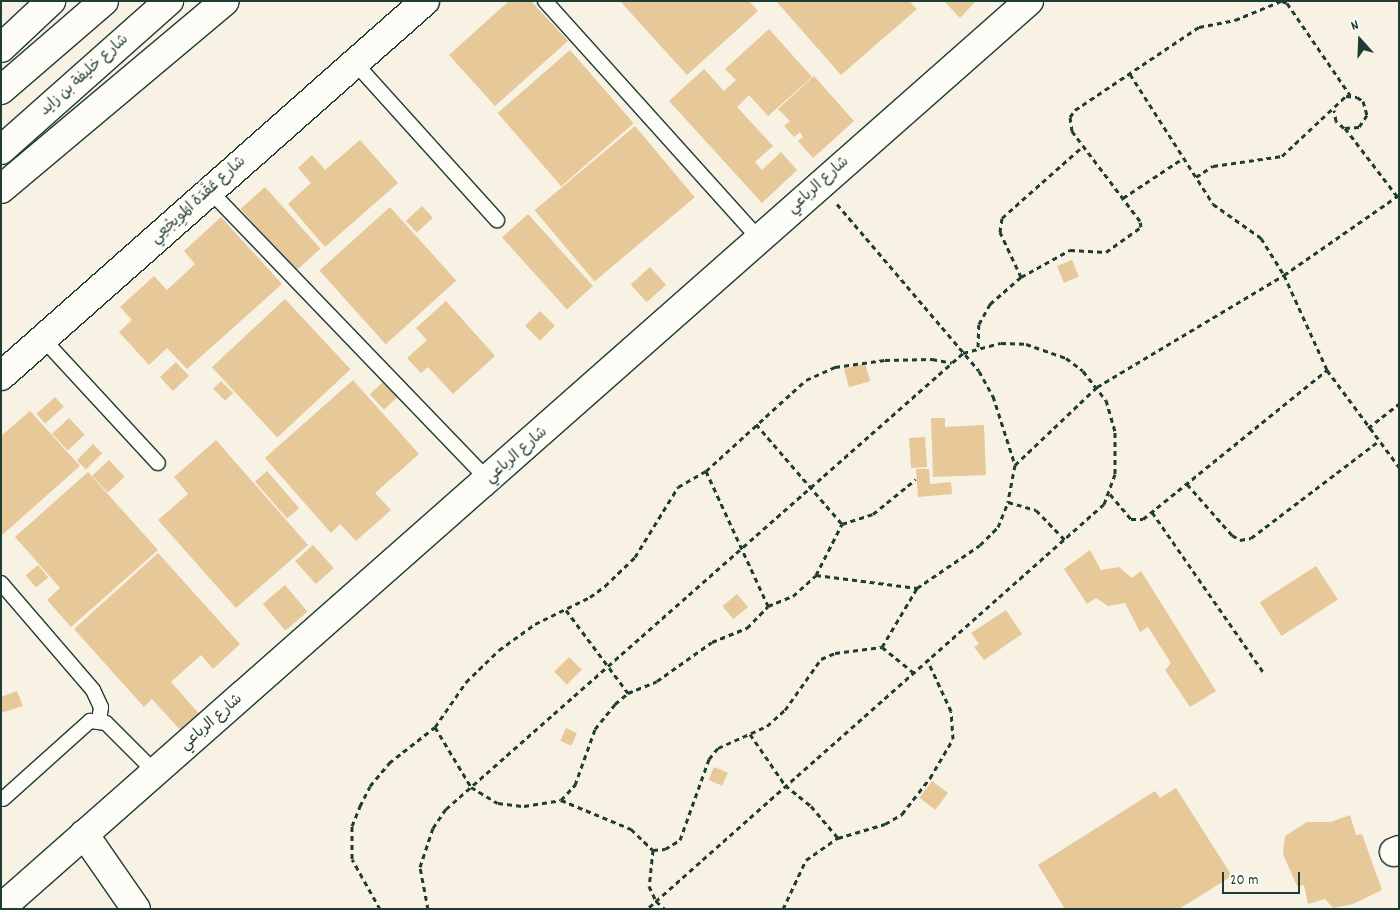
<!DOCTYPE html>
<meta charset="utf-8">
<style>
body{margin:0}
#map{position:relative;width:1400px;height:910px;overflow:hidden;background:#f8f2e4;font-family:Dekko,"Playpen Sans Arabic",sans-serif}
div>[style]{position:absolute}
.building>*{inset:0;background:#e6c899;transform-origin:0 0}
.path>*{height:3px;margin-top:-1.5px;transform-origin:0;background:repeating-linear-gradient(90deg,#1f3d34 0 5px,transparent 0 9px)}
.roads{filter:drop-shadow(1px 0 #1f3d34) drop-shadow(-1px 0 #1f3d34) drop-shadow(0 1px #1f3d34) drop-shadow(0 -1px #1f3d34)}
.service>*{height:14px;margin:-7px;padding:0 7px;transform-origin:7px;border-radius:7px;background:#fdfcf7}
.minor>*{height:28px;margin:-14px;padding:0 14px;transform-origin:14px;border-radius:14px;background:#fdfcf7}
.primary>*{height:28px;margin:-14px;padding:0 14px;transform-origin:14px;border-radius:14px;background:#fdfcf7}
.trunk>*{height:28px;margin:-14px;padding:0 14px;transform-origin:14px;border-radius:14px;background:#fdfcf7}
span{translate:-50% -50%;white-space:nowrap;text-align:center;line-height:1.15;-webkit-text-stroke:4px #fdfcf7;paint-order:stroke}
.street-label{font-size:15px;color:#1f3d34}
.frame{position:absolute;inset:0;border:2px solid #1f3d34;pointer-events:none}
.north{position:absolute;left:1335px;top:15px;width:50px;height:50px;-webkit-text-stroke:4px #fdfcf7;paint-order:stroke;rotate:340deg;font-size:14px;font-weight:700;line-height:20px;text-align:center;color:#1f3d34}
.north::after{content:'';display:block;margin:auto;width:18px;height:22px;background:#1f3d34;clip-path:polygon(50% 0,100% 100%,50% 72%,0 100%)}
.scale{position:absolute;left:1222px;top:872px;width:78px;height:22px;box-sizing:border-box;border:2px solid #1f3d34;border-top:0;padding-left:6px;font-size:15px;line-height:18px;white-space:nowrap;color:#1f3d34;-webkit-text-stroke:4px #fdfcf7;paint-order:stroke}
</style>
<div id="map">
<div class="building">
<div style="clip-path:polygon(509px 1px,531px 1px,568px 41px,495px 106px,449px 55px)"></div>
<div style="clip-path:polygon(620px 1px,749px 1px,758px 11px,687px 75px)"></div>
<div style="clip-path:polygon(776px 1px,909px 1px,917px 9px,841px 75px)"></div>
<div style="clip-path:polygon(944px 1px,975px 1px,975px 2px,960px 18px)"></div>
<div style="clip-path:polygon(769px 29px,812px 77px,768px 116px,749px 95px,737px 107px,773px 146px,755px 162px,762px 170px,781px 152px,797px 170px,762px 203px,669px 101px,704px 69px,724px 91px,736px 80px,725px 69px)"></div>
<div style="left:570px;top:50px;width:97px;height:96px;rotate:49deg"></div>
<div style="clip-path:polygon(814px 76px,854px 121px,813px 158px,798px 141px,803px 137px,800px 132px,794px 137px,784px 126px,790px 121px,778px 109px)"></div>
<div style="left:635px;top:126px;width:93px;height:131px;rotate:50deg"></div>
<div style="clip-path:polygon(360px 140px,398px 183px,325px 247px,288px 204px,311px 183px,298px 168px,312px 155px,325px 170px)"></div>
<div style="left:265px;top:187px;width:83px;height:33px;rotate:48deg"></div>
<div style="left:422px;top:206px;width:16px;height:22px;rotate:47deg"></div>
<div style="left:390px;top:207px;width:99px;height:95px;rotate:48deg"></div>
<div style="left:528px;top:214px;width:97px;height:35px;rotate:48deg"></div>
<div style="clip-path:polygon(221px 217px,282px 284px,187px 369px,167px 348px,149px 365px,119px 332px,132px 320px,120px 307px,154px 276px,167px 290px,195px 264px,184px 251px)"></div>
<div style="left:1072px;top:260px;width:18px;height:16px;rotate:68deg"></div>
<div style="left:650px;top:267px;width:24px;height:26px;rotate:48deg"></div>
<div style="left:285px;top:299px;width:96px;height:100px;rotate:47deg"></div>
<div style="clip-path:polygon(446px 301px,495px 356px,453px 394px,428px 367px,421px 373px,407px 358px,427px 340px,416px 328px)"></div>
<div style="left:540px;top:311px;width:21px;height:21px;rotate:45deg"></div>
<div style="left:176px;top:362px;width:19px;height:22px;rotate:47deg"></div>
<div style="left:865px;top:363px;width:19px;height:22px;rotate:74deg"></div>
<div style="clip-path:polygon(353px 380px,419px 454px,375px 493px,391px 510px,356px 541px,340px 524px,331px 533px,265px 458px)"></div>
<div style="left:385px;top:380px;width:21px;height:21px;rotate:47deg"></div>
<div style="left:221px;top:381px;width:17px;height:11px;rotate:45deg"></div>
<div style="left:55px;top:397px;width:13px;height:25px;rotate:48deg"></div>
<div style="clip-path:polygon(30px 411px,80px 466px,1px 536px,1px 436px)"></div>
<div style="left:69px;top:418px;width:23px;height:23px;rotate:47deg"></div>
<div style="clip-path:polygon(931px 418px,945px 418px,945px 427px,984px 425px,986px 475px,933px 477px)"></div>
<div style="left:925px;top:437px;width:30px;height:16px;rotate:86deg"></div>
<div style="clip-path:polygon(216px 440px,308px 545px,236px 608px,158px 520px,188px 494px,174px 477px)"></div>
<div style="left:93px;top:444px;width:13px;height:23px;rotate:45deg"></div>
<div style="left:109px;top:460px;width:23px;height:23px;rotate:47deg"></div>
<div style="clip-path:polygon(916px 469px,929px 469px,930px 484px,951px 482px,952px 494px,918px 497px)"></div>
<div style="left:267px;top:471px;width:49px;height:16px;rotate:49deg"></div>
<div style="clip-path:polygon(88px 472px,158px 550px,71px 627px,47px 600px,60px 588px,15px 537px)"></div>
<div style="left:313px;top:545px;width:31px;height:24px;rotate:48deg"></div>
<div style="clip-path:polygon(1090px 550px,1101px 570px,1119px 567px,1132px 578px,1141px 571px,1216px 691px,1190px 707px,1165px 670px,1171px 663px,1148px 627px,1140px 632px,1125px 603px,1108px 606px,1096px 598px,1087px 604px,1064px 569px)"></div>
<div style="clip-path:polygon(158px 553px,240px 644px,213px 669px,201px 655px,171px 682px,201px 716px,183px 733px,152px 699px,144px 707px,74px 629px)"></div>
<div style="left:38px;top:565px;width:16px;height:16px;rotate:50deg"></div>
<div style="left:1316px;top:566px;width:40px;height:67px;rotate:57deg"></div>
<div style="left:285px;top:585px;width:35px;height:29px;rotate:50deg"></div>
<div style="left:737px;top:594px;width:17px;height:19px;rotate:50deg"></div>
<div style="clip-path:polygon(1006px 610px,1022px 634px,984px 660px,974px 647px,979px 644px,971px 633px)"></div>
<div style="left:569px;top:657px;width:18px;height:21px;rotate:45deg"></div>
<div style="clip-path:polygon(17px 691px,23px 706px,1px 713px,1px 697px)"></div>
<div style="left:566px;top:728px;width:12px;height:14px;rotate:24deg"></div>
<div style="left:714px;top:767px;width:15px;height:14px;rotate:23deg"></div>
<div style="left:932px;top:781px;width:20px;height:21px;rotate:37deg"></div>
<div style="clip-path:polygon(1176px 788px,1232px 876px,1179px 909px,1065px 909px,1038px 865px,1155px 791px,1160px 798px)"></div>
<div style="clip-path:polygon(1350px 815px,1356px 835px,1362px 834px,1382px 890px,1353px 904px,1333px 908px,1325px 899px,1308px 904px,1304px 885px,1297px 886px,1283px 854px,1285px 836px,1307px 822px,1331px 822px)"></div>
</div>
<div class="path">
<div style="left:1282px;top:1px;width:5px;rotate:22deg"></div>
<div style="left:1287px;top:3px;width:112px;rotate:55.6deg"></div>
<div style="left:1130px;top:74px;width:154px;rotate:57.4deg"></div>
<div style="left:1213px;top:204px;width:59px;rotate:35.3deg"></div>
<div style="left:1261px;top:238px;width:44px;rotate:58.1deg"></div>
<div style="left:1284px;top:275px;width:104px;rotate:65.6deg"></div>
<div style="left:1327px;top:370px;width:121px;rotate:53.4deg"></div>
<div style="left:1345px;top:128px;width:86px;rotate:52.6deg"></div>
<div style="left:1196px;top:177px;width:20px;rotate:-33deg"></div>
<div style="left:1213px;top:166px;width:70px;rotate:-8.2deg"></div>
<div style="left:1282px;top:156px;width:88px;rotate:-43.2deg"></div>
<div style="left:1346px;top:96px;width:11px;rotate:5deg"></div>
<div style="left:1357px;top:97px;width:7px;rotate:34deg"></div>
<div style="left:1363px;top:101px;width:15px;rotate:74deg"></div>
<div style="left:1367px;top:115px;width:14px;rotate:124deg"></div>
<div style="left:1359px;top:127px;width:15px;rotate:176deg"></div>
<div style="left:1344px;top:128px;width:11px;rotate:-139deg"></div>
<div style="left:1336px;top:121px;width:11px;rotate:-100deg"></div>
<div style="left:1123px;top:198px;width:71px;rotate:-33.5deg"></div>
<div style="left:837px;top:204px;width:219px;rotate:49.6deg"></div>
<div style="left:979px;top:371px;width:29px;rotate:61deg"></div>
<div style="left:993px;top:396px;width:72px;rotate:72.3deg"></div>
<div style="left:1015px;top:465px;width:38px;rotate:101deg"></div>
<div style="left:1008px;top:502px;width:29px;rotate:16deg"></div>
<div style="left:1036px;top:510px;width:43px;rotate:45.9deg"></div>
<div style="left:1021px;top:277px;width:50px;rotate:-115deg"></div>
<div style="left:1000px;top:232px;width:14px;rotate:-82deg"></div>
<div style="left:1002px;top:218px;width:108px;rotate:-41.6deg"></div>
<div style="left:978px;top:347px;width:23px;rotate:-88deg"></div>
<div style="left:979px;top:324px;width:23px;rotate:-61deg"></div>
<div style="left:990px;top:304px;width:41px;rotate:-41.1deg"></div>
<div style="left:1021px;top:277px;width:56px;rotate:-28.9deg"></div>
<div style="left:1070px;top:250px;width:36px;rotate:3deg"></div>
<div style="left:1106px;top:252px;width:43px;rotate:-35.5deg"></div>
<div style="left:1141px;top:227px;width:6px;rotate:-99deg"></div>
<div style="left:1140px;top:221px;width:113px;rotate:-127.1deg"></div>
<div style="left:1072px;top:131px;width:14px;rotate:-98deg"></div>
<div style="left:1070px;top:117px;width:9px;rotate:-54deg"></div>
<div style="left:1075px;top:110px;width:149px;rotate:-33.8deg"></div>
<div style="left:1199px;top:27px;width:37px;rotate:-11deg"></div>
<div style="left:1235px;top:20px;width:50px;rotate:-22.4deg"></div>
<div style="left:756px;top:424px;width:132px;rotate:49.3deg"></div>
<div style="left:1368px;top:428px;width:39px;rotate:-38deg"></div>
<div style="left:1015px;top:465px;width:113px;rotate:-43.6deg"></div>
<div style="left:1097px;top:387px;width:218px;rotate:-30.9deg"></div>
<div style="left:1284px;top:275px;width:140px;rotate:-34.8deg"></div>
<div style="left:706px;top:471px;width:149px;rotate:65.3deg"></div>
<div style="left:1187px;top:484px;width:68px;rotate:48.6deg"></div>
<div style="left:1232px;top:535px;width:9px;rotate:32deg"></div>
<div style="left:1240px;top:540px;width:11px;rotate:-10deg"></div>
<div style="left:1251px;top:538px;width:161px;rotate:-37.2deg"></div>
<div style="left:1110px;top:494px;width:33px;rotate:50deg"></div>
<div style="left:1131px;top:519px;width:12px"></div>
<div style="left:1143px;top:519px;width:237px;rotate:-39deg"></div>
<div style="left:1152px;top:512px;width:195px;rotate:55.2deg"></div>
<div style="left:816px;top:575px;width:102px;rotate:7.3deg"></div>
<div style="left:566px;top:610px;width:104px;rotate:53.2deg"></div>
<div style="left:882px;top:647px;width:40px;rotate:39deg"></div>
<div style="left:435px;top:727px;width:70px;rotate:59deg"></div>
<div style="left:471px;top:787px;width:31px;rotate:31deg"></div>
<div style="left:498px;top:803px;width:26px;rotate:7deg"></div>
<div style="left:524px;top:806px;width:37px;rotate:-9deg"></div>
<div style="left:561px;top:800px;width:21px;rotate:-47deg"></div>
<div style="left:575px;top:785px;width:59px;rotate:-70.3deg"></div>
<div style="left:595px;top:729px;width:32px;rotate:-51deg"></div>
<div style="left:615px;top:704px;width:17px;rotate:-40deg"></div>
<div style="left:628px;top:693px;width:31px;rotate:-22deg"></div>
<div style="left:657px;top:681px;width:67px;rotate:-35.3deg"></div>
<div style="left:712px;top:642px;width:38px;rotate:-22deg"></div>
<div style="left:747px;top:628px;width:30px;rotate:-46deg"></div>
<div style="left:768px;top:606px;width:27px;rotate:-22deg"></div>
<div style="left:793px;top:596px;width:31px;rotate:-42deg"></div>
<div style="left:816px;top:575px;width:57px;rotate:-63deg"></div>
<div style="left:842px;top:524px;width:33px;rotate:-18deg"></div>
<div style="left:873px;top:514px;width:55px;rotate:-39.1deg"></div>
<div style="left:750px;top:734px;width:62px;rotate:55.5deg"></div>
<div style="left:785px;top:785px;width:33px;rotate:39deg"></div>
<div style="left:811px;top:806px;width:42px;rotate:49.8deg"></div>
<div style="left:561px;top:800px;width:76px;rotate:22.5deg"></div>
<div style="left:631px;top:829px;width:30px;rotate:44deg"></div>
<div style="left:653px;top:850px;width:36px;rotate:96deg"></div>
<div style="left:649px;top:886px;width:17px;rotate:65deg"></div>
<div style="left:656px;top:901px;width:12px;rotate:42deg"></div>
<div style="left:653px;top:850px;width:12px;rotate:-5deg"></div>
<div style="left:665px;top:849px;width:17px;rotate:-31deg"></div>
<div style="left:680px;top:840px;width:86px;rotate:-70.3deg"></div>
<div style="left:709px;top:759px;width:14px;rotate:-51deg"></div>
<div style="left:718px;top:748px;width:54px;rotate:-24.2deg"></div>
<div style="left:767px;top:726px;width:24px;rotate:-42deg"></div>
<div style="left:785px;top:710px;width:62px;rotate:-54.8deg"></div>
<div style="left:821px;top:659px;width:15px;rotate:-23deg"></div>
<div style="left:835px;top:653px;width:47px;rotate:-7.3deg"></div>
<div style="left:882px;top:647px;width:69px;rotate:-59.3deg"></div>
<div style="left:917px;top:588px;width:76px;rotate:-34.3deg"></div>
<div style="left:980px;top:545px;width:25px;rotate:-45deg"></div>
<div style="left:998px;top:527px;width:27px;rotate:-68deg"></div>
<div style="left:380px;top:909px;width:57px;rotate:-119.2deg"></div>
<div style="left:352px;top:859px;width:33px;rotate:-90deg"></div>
<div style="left:352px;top:826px;width:22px;rotate:-68deg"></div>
<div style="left:360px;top:806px;width:22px;rotate:-63deg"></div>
<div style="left:370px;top:786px;width:30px;rotate:-50deg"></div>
<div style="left:389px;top:763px;width:58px;rotate:-38deg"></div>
<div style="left:435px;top:727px;width:55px;rotate:-55.4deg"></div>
<div style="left:466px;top:682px;width:46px;rotate:-44.1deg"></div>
<div style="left:499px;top:650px;width:44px;rotate:-35.8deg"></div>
<div style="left:535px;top:624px;width:61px;rotate:-26.1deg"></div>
<div style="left:590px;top:597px;width:19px;rotate:-36deg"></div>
<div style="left:605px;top:586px;width:42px;rotate:-44deg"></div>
<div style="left:635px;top:557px;width:82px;rotate:-58.4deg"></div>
<div style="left:678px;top:487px;width:32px;rotate:-30deg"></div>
<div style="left:706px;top:471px;width:135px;rotate:-42.3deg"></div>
<div style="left:806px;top:380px;width:32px;rotate:-24deg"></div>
<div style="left:835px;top:367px;width:50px;rotate:-8deg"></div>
<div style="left:885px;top:360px;width:47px;rotate:-1.2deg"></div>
<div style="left:932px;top:359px;width:20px;rotate:11deg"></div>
<div style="left:428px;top:909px;width:43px;rotate:-100.8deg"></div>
<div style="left:420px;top:867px;width:41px;rotate:-71.6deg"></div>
<div style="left:433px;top:828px;width:23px;rotate:-56deg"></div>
<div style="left:446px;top:809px;width:689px;rotate:-41.41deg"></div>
<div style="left:963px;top:353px;width:39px;rotate:-15deg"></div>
<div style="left:1001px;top:343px;width:25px;rotate:2deg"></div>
<div style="left:1026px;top:344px;width:42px;rotate:19.3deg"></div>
<div style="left:1066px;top:358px;width:21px;rotate:37deg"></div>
<div style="left:1083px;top:371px;width:37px;rotate:52deg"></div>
<div style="left:1106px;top:400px;width:33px;rotate:74deg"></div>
<div style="left:1115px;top:432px;width:42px;rotate:90deg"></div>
<div style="left:1115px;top:474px;width:32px;rotate:110deg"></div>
<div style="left:1104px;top:504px;width:611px;rotate:138.45deg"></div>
<div style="left:783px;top:909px;width:54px;rotate:-64.9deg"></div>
<div style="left:806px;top:860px;width:39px;rotate:-35deg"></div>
<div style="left:838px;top:838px;width:49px;rotate:-16.6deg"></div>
<div style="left:885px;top:824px;width:20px;rotate:-30deg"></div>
<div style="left:902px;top:814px;width:46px;rotate:-52.1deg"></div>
<div style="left:930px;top:778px;width:45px;rotate:-59.5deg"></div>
<div style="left:953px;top:739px;width:28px;rotate:-94deg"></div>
<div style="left:951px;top:711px;width:57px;rotate:-114.8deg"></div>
</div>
<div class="roads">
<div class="service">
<div style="left:545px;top:1px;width:320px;rotate:48deg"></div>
<div style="left:355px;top:63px;width:212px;rotate:47.9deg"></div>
<div style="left:210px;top:191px;width:402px;rotate:46.1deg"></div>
<div style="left:43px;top:339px;width:169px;rotate:47.2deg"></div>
<div style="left:1px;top:583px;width:141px;rotate:49.3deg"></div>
<div style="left:93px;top:690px;width:19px;rotate:65deg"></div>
<div style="left:101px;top:707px;width:14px;rotate:98deg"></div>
<div style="left:3px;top:799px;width:117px;rotate:-41.9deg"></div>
<div style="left:90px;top:721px;width:16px;rotate:7deg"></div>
<div style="left:106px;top:723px;width:69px;rotate:45deg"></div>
</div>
<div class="minor">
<div style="left:1px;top:376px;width:566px;rotate:-41.49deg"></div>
<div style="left:84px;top:834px;width:91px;rotate:55.3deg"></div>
<div style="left:1394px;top:852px;width:5px;rotate:-22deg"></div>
<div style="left:1px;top:908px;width:1371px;rotate:-41.42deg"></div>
</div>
<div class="primary">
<div style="left:1px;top:48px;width:69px;rotate:-43.2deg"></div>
<div style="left:1px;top:189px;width:292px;rotate:-40deg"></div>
</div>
<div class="trunk">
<div style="left:1px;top:90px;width:136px;rotate:-40.8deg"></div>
<div style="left:1px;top:150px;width:225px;rotate:-41.6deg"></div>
</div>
</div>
<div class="street-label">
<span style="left:85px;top:76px;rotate:-42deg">شارع خليفة بن زايد</span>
<span style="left:819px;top:186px;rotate:-42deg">شارع الرباعي</span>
<span style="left:199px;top:201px;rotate:-42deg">شارع عُقْدَة المُوِيجْعِي</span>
<span style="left:517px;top:456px;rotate:-41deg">شارع الرباعي</span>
<span style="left:212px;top:723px;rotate:-41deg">شارع الرباعي</span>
</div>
<div class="frame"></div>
<div class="north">N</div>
<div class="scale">20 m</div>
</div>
